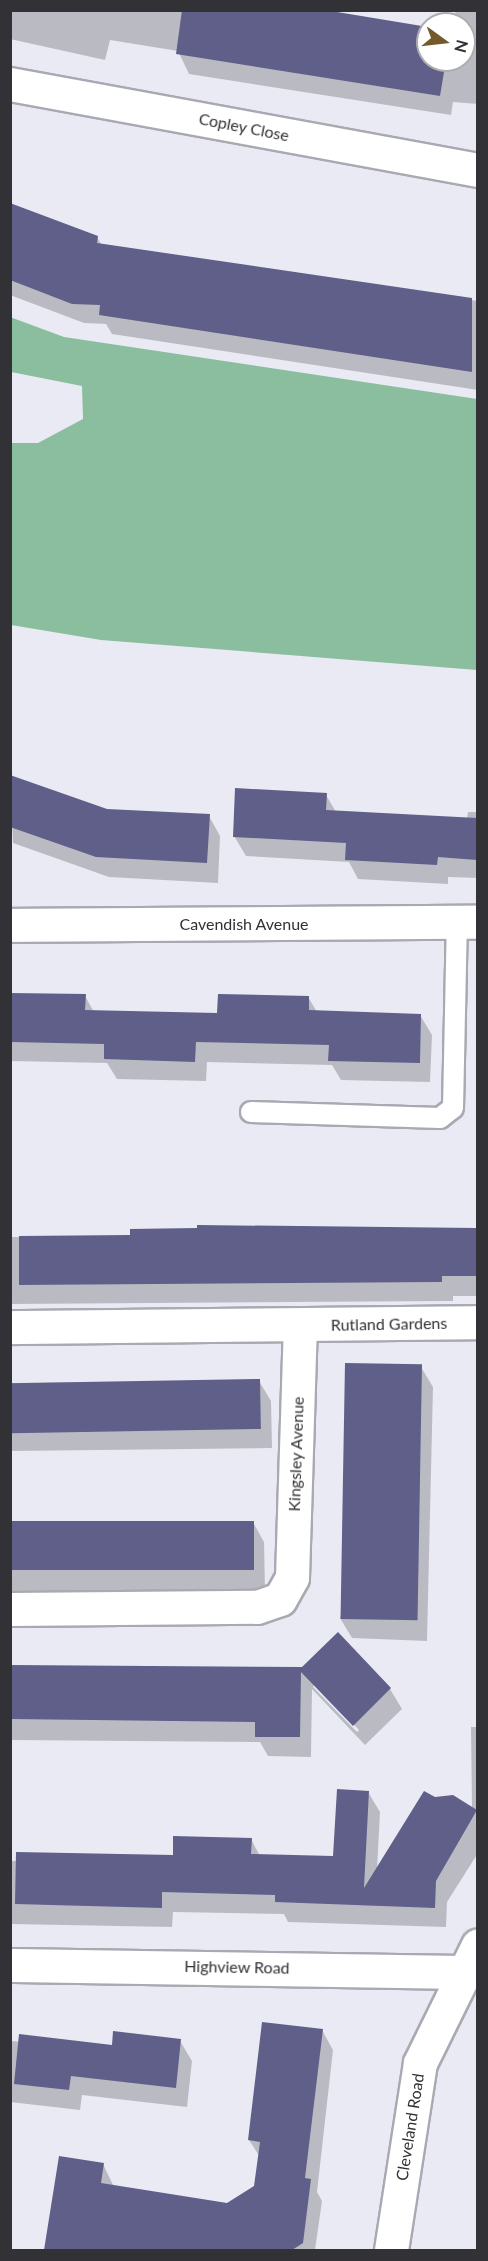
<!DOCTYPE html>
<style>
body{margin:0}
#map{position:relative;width:488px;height:2261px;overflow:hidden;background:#e9eaf3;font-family:Lato,sans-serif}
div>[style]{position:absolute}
.forest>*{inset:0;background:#8bbe9f}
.shadow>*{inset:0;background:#0003}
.building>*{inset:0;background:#5f5f8a;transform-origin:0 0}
.roads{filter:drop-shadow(2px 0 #a9a9b2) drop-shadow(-2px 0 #a9a9b2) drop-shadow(0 2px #a9a9b2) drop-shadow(0 -2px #a9a9b2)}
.lane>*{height:20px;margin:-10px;padding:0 10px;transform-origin:10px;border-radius:10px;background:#fff}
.street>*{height:33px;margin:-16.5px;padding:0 16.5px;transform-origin:16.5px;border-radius:16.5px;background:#fff}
span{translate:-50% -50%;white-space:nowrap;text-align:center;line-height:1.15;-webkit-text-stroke:6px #fff;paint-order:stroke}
.street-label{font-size:16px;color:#323236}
.frame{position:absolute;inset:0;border:12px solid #323236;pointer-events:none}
.north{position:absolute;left:416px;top:12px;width:60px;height:60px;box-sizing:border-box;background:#fff;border:2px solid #adadaf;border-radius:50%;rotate:105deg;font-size:16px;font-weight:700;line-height:24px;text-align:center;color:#323236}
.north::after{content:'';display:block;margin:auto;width:21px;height:27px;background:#74592b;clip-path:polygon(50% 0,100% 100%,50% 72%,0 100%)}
</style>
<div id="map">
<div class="forest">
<div style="clip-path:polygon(10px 317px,64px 337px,477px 399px,477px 670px,101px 640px,11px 625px,11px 443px,38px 443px,83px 419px,82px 386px,11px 372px)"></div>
</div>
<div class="shadow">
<div style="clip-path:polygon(10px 10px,315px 10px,428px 28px,428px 60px,464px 60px,464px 24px,453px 24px,456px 10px,478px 10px,478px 104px,453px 102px,451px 115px,189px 74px,178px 51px,110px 40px,105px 60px,10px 39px)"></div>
<div style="clip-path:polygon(10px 204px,97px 237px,102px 246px,478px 301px,478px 390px,112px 334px,106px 324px,84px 323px,10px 295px)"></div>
<div style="clip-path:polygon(10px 777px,107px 810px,209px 816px,220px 836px,218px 883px,109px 877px,13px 843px)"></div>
<div style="clip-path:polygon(326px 795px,336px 812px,467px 819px,468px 812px,478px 812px,478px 878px,448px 877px,448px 884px,358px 879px,349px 862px,246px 856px,234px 836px)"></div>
<div style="clip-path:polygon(10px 994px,85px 996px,94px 1012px,218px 1014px,308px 997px,317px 1012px,420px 1015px,432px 1035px,430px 1082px,341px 1080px,332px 1065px,207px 1062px,206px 1081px,117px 1079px,107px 1063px,10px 1061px)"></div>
<div style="clip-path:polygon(198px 1226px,478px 1229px,478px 1296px,453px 1296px,453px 1301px,10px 1304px,10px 1237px,131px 1237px,198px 1230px)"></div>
<div style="clip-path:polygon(421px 1367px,433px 1387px,427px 1641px,352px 1638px,340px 1618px)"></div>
<div style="clip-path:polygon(259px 1381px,271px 1401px,272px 1448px,10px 1451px,10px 1383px)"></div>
<div style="clip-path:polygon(253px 1522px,264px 1542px,265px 1590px,10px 1592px,10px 1525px)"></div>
<div style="clip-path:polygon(evenodd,338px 1634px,390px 1689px,402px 1709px,365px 1745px,312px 1689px,311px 1757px,268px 1756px,260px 1742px,10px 1740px,10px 1666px,302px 1668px,338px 1634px,315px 1684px,359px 1730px,357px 1732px,313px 1687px,315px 1684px)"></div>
<div style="clip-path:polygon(471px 1727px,478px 1727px,478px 1853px,447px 1902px,446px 1927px,288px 1922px,284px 1914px,173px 1912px,172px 1927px,10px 1924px,10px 1861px,174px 1857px,251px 1839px,260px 1856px,335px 1858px,368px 1792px,380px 1812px,377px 1870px,435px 1799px,472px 1808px)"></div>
<div style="clip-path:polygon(322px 2030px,333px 2050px,317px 2192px,322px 2201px,315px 2250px,46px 2250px,103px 2164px,114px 2187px,228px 2204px,256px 2187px,260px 2157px,249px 2140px)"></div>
<div style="clip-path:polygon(10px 2041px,113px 2047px,180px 2041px,192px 2061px,187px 2107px,82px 2095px,80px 2110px,10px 2102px)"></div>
</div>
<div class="building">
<div style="clip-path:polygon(182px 10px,325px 10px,428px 27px,428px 60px,446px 60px,440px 96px,176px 54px)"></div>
<div style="clip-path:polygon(10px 203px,98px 236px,97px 243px,472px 298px,472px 372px,99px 315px,100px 305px,72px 304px,10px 280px)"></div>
<div style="clip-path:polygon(10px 775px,107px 809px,210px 814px,207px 863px,96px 857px,10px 827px)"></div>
<div style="clip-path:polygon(235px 788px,327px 793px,326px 810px,477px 818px,477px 860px,438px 857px,437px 865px,345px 860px,346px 843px,233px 837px)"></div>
<div style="clip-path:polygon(10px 993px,86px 994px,85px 1010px,217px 1013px,218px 994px,309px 996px,309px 1010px,421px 1014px,420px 1063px,328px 1061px,329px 1045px,196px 1042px,195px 1062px,104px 1059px,104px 1044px,10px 1042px)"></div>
<div style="clip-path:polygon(197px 1225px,477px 1228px,477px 1276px,442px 1276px,442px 1282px,19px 1285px,19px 1236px,130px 1235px,130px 1229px,197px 1228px)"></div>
<div style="left:345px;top:1363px;width:77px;height:256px;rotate:1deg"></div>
<div style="left:260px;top:1379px;width:50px;height:250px;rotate:89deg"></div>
<div style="left:254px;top:1521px;width:49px;height:244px;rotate:90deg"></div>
<div style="clip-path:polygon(338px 1632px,391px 1688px,353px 1726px,301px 1672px,300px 1737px,255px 1737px,255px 1722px,10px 1719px,10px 1665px,302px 1667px)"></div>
<div style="clip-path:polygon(337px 1789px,369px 1791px,364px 1888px,424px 1791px,435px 1797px,453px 1795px,477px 1810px,436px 1881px,435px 1908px,275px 1902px,275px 1895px,162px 1892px,162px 1908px,15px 1904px,16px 1852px,173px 1855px,173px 1836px,252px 1838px,251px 1854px,333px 1856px)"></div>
<div style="clip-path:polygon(262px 2022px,323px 2029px,305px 2178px,311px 2179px,303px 2243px,292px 2250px,44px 2250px,59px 2156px,104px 2163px,101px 2183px,227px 2203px,254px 2186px,260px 2142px,248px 2140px)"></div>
<div style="clip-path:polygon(113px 2031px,181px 2039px,176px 2088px,71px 2076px,69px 2090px,14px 2084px,19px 2034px,112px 2045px)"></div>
</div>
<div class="roads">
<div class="lane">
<div style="left:251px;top:1112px;width:189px;rotate:1.8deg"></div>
<div style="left:440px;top:1118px;width:16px;rotate:-38deg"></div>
<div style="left:453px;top:1108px;width:185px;rotate:-88.8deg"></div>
</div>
<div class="street">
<div style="left:10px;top:84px;width:476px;rotate:10.4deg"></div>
<div style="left:10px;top:925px;width:468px;rotate:-0.4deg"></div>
<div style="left:10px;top:1327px;width:468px;rotate:-0.6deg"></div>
<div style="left:10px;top:1609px;width:247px;rotate:-0.5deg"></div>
<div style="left:257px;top:1607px;width:24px;rotate:-19deg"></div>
<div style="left:280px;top:1599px;width:25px;rotate:-61deg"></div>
<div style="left:292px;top:1577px;width:252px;rotate:-88.2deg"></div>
<div style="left:10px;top:1965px;width:468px;rotate:0.9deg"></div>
<div style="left:391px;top:2250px;width:189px;rotate:-81.2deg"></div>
<div style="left:420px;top:2063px;width:131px;rotate:-63.8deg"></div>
</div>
</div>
<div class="street-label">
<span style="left:244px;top:127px;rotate:11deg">Copley Close</span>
<span style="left:244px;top:924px">Cavendish Avenue</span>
<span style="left:389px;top:1324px;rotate:-1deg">Rutland Gardens</span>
<span style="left:296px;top:1454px;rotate:-88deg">Kingsley Avenue</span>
<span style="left:237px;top:1967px;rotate:1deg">Highview Road</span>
<span style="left:410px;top:2127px;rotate:-81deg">Cleveland Road</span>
</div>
<div class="frame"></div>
<div class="north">N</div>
</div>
